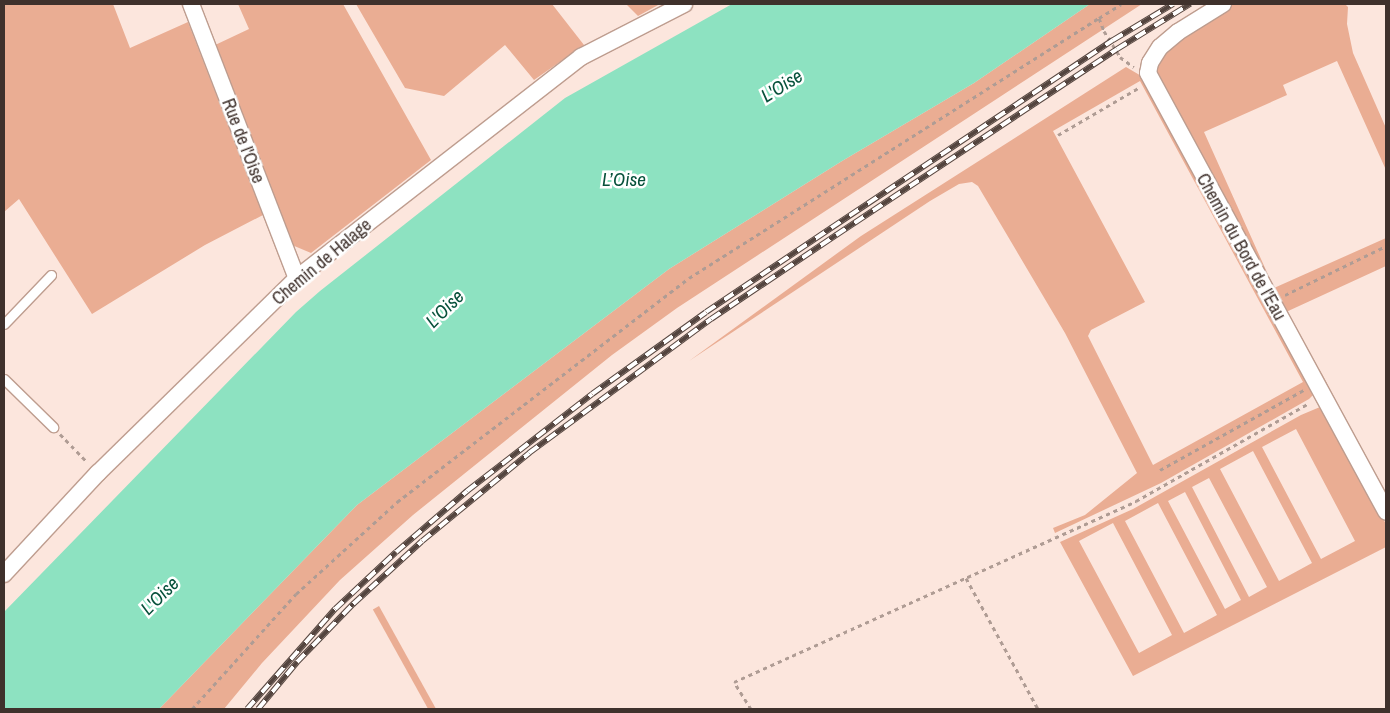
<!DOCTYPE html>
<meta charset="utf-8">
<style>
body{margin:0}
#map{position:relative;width:1390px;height:713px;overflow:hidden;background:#fce6dd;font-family:"Archivo Narrow",sans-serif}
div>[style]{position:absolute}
.green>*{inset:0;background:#eaad93;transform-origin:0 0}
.water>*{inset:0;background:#8de2c1}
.path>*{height:3px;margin-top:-1.5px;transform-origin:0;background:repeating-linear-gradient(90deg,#af9c94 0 4px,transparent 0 8px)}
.roads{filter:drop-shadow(1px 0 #be9d8f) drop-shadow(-1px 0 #be9d8f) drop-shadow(0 1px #be9d8f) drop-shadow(0 -1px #be9d8f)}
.service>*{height:9px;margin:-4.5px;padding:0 4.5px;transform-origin:4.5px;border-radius:4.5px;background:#fff}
.minor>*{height:16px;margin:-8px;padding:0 8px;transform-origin:8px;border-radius:8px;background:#fff}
.rail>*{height:5.5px;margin-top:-2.75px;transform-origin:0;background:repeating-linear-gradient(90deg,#fff 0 11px,#54453f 0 22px);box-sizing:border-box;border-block:1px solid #54453f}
span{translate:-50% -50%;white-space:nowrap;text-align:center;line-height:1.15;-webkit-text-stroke:5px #fff;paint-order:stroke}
.street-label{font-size:18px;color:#3f312c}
.water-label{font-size:19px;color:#07513b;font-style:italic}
.frame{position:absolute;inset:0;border:5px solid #3f312c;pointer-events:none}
</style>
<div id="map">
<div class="green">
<div style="clip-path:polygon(4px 4px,113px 4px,130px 48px,188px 22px,263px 215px,205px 245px,92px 314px,19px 199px,4px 212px)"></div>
<div style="clip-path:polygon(238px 4px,343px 4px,431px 160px,311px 253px,292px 245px,213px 46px,249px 29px)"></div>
<div style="clip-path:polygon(356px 4px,552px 4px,584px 45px,534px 80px,505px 45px,444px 96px,405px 88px)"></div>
<div style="clip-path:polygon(626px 4px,660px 4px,638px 16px)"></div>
<div style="clip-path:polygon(1090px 4px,1142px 4px,677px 308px,612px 355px,413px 515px,340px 580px,262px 663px,224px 709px,159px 709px,357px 505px,669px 269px,842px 161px,974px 83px)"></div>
<div style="clip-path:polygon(1230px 4px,1345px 4px,1348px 7px,1347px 24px,1353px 53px,1386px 128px,1386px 170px,1337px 61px,1283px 85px,1287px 95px,1204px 132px,1274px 288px,1386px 238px,1386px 266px,1286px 312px,1304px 346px,1322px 374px,1375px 477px,1156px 75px,1157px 60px,1160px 54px)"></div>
<div style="clip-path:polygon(evenodd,1126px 67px,1143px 77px,1314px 394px,1309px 399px,1161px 483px,1055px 533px,1053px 528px,1085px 515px,1137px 473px,1065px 333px,978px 186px,972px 182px,959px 184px,930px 201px,689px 361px,861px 236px,1126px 67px,1140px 81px,1303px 382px,1153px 465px,1088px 336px,1091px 330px,1145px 302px,1053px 131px,1140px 81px)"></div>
<div style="clip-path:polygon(evenodd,1320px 407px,1386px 524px,1386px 547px,1133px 676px,1060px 542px,1133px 509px,1301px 415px,1320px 407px,1296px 429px,1355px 541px,1321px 559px,1262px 447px,1296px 429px,1320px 407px,1253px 451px,1312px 563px,1279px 581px,1220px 469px,1253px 451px,1320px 407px,1209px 478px,1267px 587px,1249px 597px,1192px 487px,1209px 478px,1320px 407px,1185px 492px,1241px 600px,1225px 609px,1168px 501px,1185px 492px,1320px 407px,1158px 503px,1217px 615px,1184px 633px,1125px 521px,1158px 503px,1320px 407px,1113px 523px,1172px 635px,1139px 653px,1079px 541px,1113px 523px)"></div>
<div style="left:379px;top:606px;width:118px;height:7px;rotate:61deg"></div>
</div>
<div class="water">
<div style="clip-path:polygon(732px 4px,1090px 4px,974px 83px,842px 161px,669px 269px,357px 505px,159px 709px,4px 709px,4px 612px,296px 312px,320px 291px,565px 98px)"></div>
</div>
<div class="path">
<div style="left:1099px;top:18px;width:26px;rotate:-32deg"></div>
<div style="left:1058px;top:135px;width:95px;rotate:-30.3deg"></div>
<div style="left:1285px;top:295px;width:112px;rotate:-25.9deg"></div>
<div style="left:60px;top:434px;width:39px;rotate:46deg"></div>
<div style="left:1160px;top:470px;width:165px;rotate:-29.1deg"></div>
<div style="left:966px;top:578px;width:149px;rotate:61.2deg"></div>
<div style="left:192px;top:709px;width:155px;rotate:-47.9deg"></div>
<div style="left:296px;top:594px;width:137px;rotate:-42.3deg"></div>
<div style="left:397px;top:502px;width:368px;rotate:-37.5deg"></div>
<div style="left:689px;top:278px;width:485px;rotate:-32.4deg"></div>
<div style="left:1099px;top:18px;width:14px;rotate:69deg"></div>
<div style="left:1104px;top:31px;width:31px;rotate:58deg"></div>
<div style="left:1120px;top:57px;width:17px;rotate:36deg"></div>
<div style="left:751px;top:709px;width:32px;rotate:-122deg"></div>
<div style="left:734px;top:682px;width:441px;rotate:-24.2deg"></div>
<div style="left:1136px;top:501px;width:199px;rotate:-29.5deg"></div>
</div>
<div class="roads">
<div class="service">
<div style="left:4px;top:324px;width:68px;rotate:-46.2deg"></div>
<div style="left:4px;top:379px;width:69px;rotate:44.4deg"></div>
</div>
<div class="minor">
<div style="left:191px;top:4px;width:294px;rotate:68.9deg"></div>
<div style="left:1223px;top:4px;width:53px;rotate:148.1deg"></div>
<div style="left:1178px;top:32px;width:23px;rotate:140deg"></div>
<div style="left:1160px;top:47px;width:19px;rotate:122deg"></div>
<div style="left:1150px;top:63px;width:10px;rotate:101deg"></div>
<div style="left:1148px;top:73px;width:499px;rotate:61.5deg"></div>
<div style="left:4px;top:574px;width:138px;rotate:-47.1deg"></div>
<div style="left:98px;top:473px;width:279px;rotate:-44.4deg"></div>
<div style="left:297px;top:278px;width:360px;rotate:-37.9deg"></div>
<div style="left:581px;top:57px;width:116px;rotate:-27.2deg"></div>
</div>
</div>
<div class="rail">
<div style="left:247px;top:709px;width:133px;rotate:-48.7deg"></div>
<div style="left:335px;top:609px;width:83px;rotate:-43.1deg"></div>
<div style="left:396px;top:552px;width:94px;rotate:-40.7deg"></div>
<div style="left:467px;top:491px;width:158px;rotate:-37.8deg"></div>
<div style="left:592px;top:394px;width:140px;rotate:-35.7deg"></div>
<div style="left:706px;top:312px;width:151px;rotate:-33.9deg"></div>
<div style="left:831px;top:228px;width:339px;rotate:-33.7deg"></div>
<div style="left:1113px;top:40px;width:70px;rotate:-31deg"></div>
<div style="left:258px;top:709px;width:61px;rotate:-50.3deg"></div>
<div style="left:297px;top:662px;width:81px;rotate:-46deg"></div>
<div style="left:353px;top:604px;width:93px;rotate:-42.4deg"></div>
<div style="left:422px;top:541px;width:139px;rotate:-39.4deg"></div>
<div style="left:529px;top:453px;width:226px;rotate:-36.4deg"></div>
<div style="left:711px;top:319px;width:151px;rotate:-33.9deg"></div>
<div style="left:836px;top:235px;width:337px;rotate:-33.5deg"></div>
<div style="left:1117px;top:49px;width:86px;rotate:-31.7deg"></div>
</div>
<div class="street-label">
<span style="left:243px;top:141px;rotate:69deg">Rue de l'Oise</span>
<span style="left:1241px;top:247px;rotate:61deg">Chemin du Bord de l'Eau</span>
<span style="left:322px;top:262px;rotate:-40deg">Chemin de Halage</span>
</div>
<div class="water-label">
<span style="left:782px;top:86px;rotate:-32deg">L'Oise</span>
<span style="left:624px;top:180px">L’Oise</span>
<span style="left:445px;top:309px;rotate:-45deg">L'Oise</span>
<span style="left:160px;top:596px;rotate:-45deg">L'Oise</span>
</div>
<div class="frame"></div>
</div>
